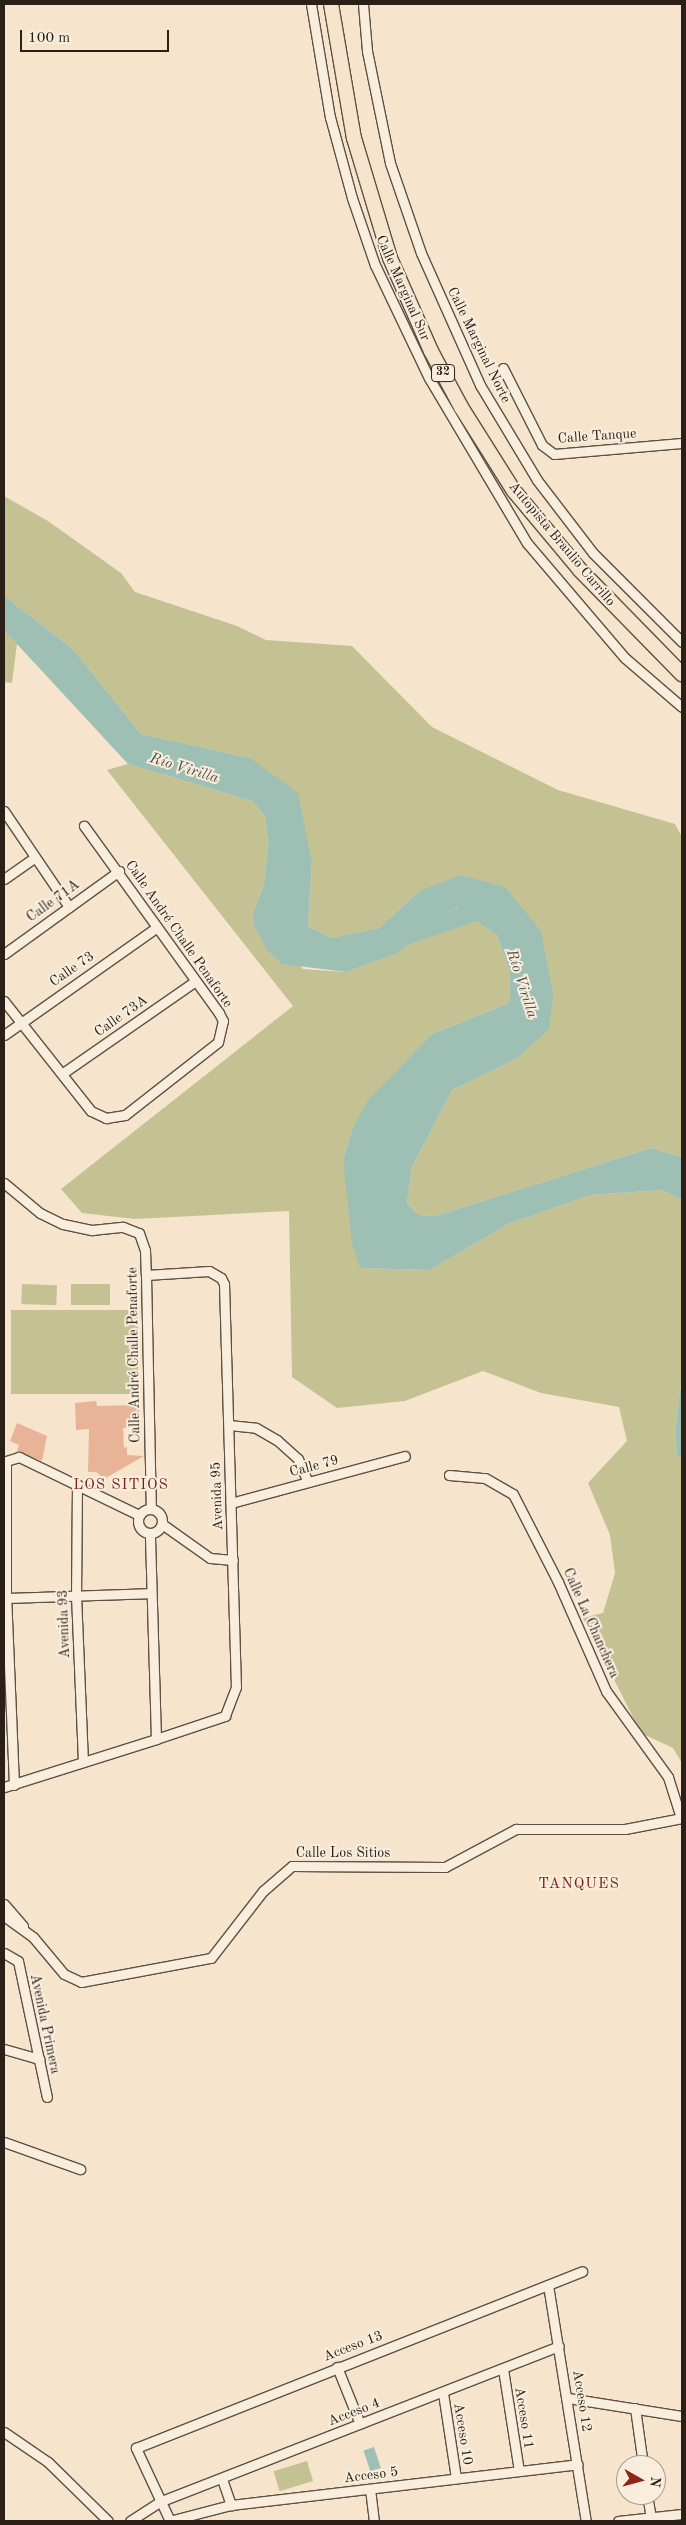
<!DOCTYPE html>
<meta charset="utf-8">
<style>
body{margin:0}
#map{position:relative;width:686px;height:2525px;overflow:hidden;background:#f6e5cc;font-family:"Old Standard TT",serif}
div>[style]{position:absolute}
.green>*{inset:0;background:#c4c292;transform-origin:0 0}
.water>*{inset:0;background:#9dbfb4;transform-origin:0 0}
.river>*{height:18px;margin:-9px;padding:0 9px;transform-origin:9px;border-radius:9px;background:#9dbfb4}
.building>*{inset:0;background:#e8b396}
.roads{filter:drop-shadow(1px 0 #5d5144) drop-shadow(-1px 0 #5d5144) drop-shadow(0 1px #5d5144) drop-shadow(0 -1px #5d5144)}
.minor>*{height:9px;margin:-4.5px;padding:0 4.5px;transform-origin:4.5px;border-radius:4.5px;background:#f9eede}
.minor>.ring{margin:-4.5px;padding:0;box-sizing:content-box;background:none;border:9px solid #f9eede;border-radius:50%}
.trunk>*{height:14px;margin:-7px;padding:0 7px;transform-origin:7px;border-radius:7px;background:#f6e5cc}
span{translate:-50% -50%;white-space:nowrap;text-align:center;line-height:1.15;-webkit-text-stroke:4px #f9eede;paint-order:stroke}
.shield-label span{padding:1px 4px;background:#f9eede;border:1px solid;border-radius:4px;-webkit-text-stroke-width:0}
.shield-label{font-size:12px;color:#2a2017;font-weight:700}
.street-label{font-size:14px;color:#2a2017}
.water-label{font-size:15px;color:#4c5046;font-style:italic}
.neighbourhood-label{font-size:15px;color:#7a1f14;letter-spacing:1px}
.frame{position:absolute;inset:0;border:5px solid #2a2017;pointer-events:none}
.north{position:absolute;left:616px;top:2455px;width:50px;height:50px;box-sizing:border-box;background:#f9eede;border:1px solid #a69c8e;border-radius:50%;rotate:97deg;font-size:14px;font-weight:700;line-height:20px;text-align:center;color:#2a2017}
.north::after{content:'';display:block;margin:auto;width:18px;height:22px;background:#8f2418;clip-path:polygon(50% 0,100% 100%,50% 72%,0 100%)}
.scale{position:absolute;left:20px;top:30px;width:149px;height:22px;box-sizing:border-box;border:2px solid #2a2017;border-top:0;padding-left:6px;font-size:15px;line-height:18px;white-space:nowrap;color:#2a2017;-webkit-text-stroke:4px #f9eede;paint-order:stroke}
</style>
<div id="map">
<div class="green">
<div style="clip-path:polygon(4px 496px,48px 521px,121px 573px,135px 592px,237px 626px,266px 640px,352px 646px,432px 727px,558px 790px,675px 824px,682px 837px,682px 1157px,651px 1148px,435px 1216px,419px 1215px,407px 1203px,412px 1167px,452px 1090px,516px 1059px,541px 931px,419px 891px,379px 928px,331px 938px,308px 926px,312px 863px,250px 758px,141px 734px,72px 648px,4px 596px)"></div>
<div style="clip-path:polygon(4px 621px,19px 627px,12px 683px,4px 682px)"></div>
<div style="clip-path:polygon(128px 764px,252px 801px,265px 816px,268px 843px,264px 884px,253px 913px,303px 969px,346px 972px,399px 953px,434px 920px,457px 907px,497px 935px,510px 972px,509px 1003px,432px 1034px,369px 1100px,352px 1129px,343px 1161px,361px 1268px,430px 1270px,508px 1224px,591px 1195px,662px 1190px,682px 1200px,682px 1375px,675px 1432px,677px 1455px,682px 1459px,682px 1763px,673px 1748px,641px 1733px,583px 1618px,603px 1613px,615px 1573px,610px 1535px,588px 1483px,627px 1441px,619px 1407px,541px 1393px,483px 1371px,405px 1401px,337px 1408px,292px 1377px,289px 1211px,135px 1219px,82px 1213px,61px 1189px,293px 1006px,107px 770px)"></div>
<div style="left:22px;top:1284px;width:35px;height:20px;rotate:2deg"></div>
<div style="left:71px;top:1284px;width:39px;height:21px"></div>
<div style="left:138px;top:1310px;width:84px;height:127px;rotate:90deg"></div>
<div style="left:307px;top:2461px;width:21px;height:35px;rotate:73deg"></div>
</div>
<div class="water">
<div style="clip-path:polygon(4px 596px,72px 648px,141px 734px,250px 758px,298px 793px,312px 863px,308px 926px,331px 938px,379px 928px,419px 891px,461px 875px,505px 887px,541px 931px,553px 994px,549px 1029px,516px 1059px,452px 1090px,412px 1167px,407px 1203px,419px 1215px,435px 1216px,651px 1148px,682px 1157px,682px 1200px,662px 1190px,591px 1195px,508px 1224px,430px 1270px,360px 1268px,352px 1243px,343px 1161px,352px 1129px,368px 1100px,432px 1034px,509px 1003px,510px 972px,497px 935px,457px 907px,434px 920px,399px 953px,346px 972px,282px 964px,267px 950px,254px 925px,253px 913px,264px 884px,268px 843px,265px 816px,252px 801px,128px 764px,4px 630px)"></div>
<div style="clip-path:polygon(682px 1375px,682px 1459px,677px 1455px,675px 1432px)"></div>
<div style="left:374px;top:2447px;width:22px;height:11px;rotate:72deg"></div>
</div>
<div class="river">
<div style="left:402px;top:937px;width:83px;rotate:-18.9deg"></div>
<div style="left:481px;top:910px;width:11px;rotate:49deg"></div>
</div>
<div class="building">
<div style="clip-path:polygon(96px 1401px,97px 1406px,139px 1405px,140px 1427px,123px 1428px,124px 1448px,127px 1447px,127px 1455px,144px 1456px,104px 1479px,96px 1472px,88px 1472px,89px 1429px,76px 1430px,75px 1403px)"></div>
<div style="clip-path:polygon(17px 1423px,47px 1436px,42px 1461px,17px 1451px,19px 1445px,10px 1441px)"></div>
</div>
<div class="roads">
<div class="minor">
<div style="left:311px;top:4px;width:115px;rotate:80.5deg"></div>
<div style="left:330px;top:117px;width:84px;rotate:74.8deg"></div>
<div style="left:352px;top:198px;width:71px;rotate:71.1deg"></div>
<div style="left:375px;top:265px;width:125px;rotate:64.5deg"></div>
<div style="left:429px;top:378px;width:192px;rotate:59.3deg"></div>
<div style="left:527px;top:543px;width:151px;rotate:49.6deg"></div>
<div style="left:625px;top:658px;width:75px;rotate:40.7deg"></div>
<div style="left:363px;top:4px;width:47px;rotate:85.1deg"></div>
<div style="left:367px;top:51px;width:114px;rotate:78.4deg"></div>
<div style="left:390px;top:163px;width:95px;rotate:71deg"></div>
<div style="left:421px;top:253px;width:145px;rotate:65.9deg"></div>
<div style="left:480px;top:385px;width:111px;rotate:59deg"></div>
<div style="left:537px;top:480px;width:92px;rotate:52.5deg"></div>
<div style="left:593px;top:553px;width:126px;rotate:45deg"></div>
<div style="left:503px;top:368px;width:86px;rotate:63.1deg"></div>
<div style="left:542px;top:445px;width:15px;rotate:37deg"></div>
<div style="left:554px;top:454px;width:128px;rotate:-4.9deg"></div>
<div style="left:4px;top:811px;width:116px;rotate:55.9deg"></div>
<div style="left:4px;top:879px;width:37px;rotate:-35deg"></div>
<div style="left:4px;top:954px;width:142px;rotate:-35.8deg"></div>
<div style="left:4px;top:1001px;width:140px;rotate:51.7deg"></div>
<div style="left:91px;top:1111px;width:17px;rotate:25deg"></div>
<div style="left:106px;top:1118px;width:19px;rotate:-9deg"></div>
<div style="left:125px;top:1115px;width:118px;rotate:-38.1deg"></div>
<div style="left:218px;top:1042px;width:22px;rotate:-77deg"></div>
<div style="left:223px;top:1021px;width:9px;rotate:-117deg"></div>
<div style="left:219px;top:1013px;width:231px;rotate:-125.8deg"></div>
<div style="left:4px;top:1035px;width:187px;rotate:-35.2deg"></div>
<div style="left:63px;top:1073px;width:160px;rotate:-34.8deg"></div>
<div style="left:4px;top:1183px;width:47px;rotate:39.8deg"></div>
<div style="left:40px;top:1213px;width:25px;rotate:26deg"></div>
<div style="left:63px;top:1224px;width:30px;rotate:12deg"></div>
<div style="left:92px;top:1230px;width:31px;rotate:-6deg"></div>
<div style="left:123px;top:1227px;width:17px;rotate:21deg"></div>
<div style="left:139px;top:1233px;width:18px;rotate:71deg"></div>
<div style="left:145px;top:1250px;width:25px;rotate:88deg"></div>
<div style="left:146px;top:1275px;width:234px;rotate:88.8deg"></div>
<div style="left:146px;top:1275px;width:63px;rotate:-3.6deg"></div>
<div style="left:209px;top:1271px;width:14px;rotate:30deg"></div>
<div style="left:221px;top:1278px;width:7px;rotate:63deg"></div>
<div style="left:224px;top:1284px;width:403px;rotate:88.3deg"></div>
<div style="left:236px;top:1687px;width:31px;rotate:111deg"></div>
<div style="left:225px;top:1716px;width:73px;rotate:161.6deg"></div>
<div style="left:229px;top:1425px;width:27px;rotate:6deg"></div>
<div style="left:256px;top:1428px;width:24px;rotate:30deg"></div>
<div style="left:277px;top:1440px;width:28px;rotate:42deg"></div>
<div style="left:298px;top:1459px;width:25px;rotate:67deg"></div>
<div style="left:449px;top:1475px;width:36px;rotate:5deg"></div>
<div style="left:485px;top:1478px;width:32px;rotate:30deg"></div>
<div style="left:513px;top:1494px;width:99px;rotate:62.9deg"></div>
<div style="left:558px;top:1582px;width:119px;rotate:66.2deg"></div>
<div style="left:606px;top:1691px;width:106px;rotate:54.2deg"></div>
<div style="left:668px;top:1777px;width:43px;rotate:72.4deg"></div>
<div style="left:77px;top:1484px;width:111px;rotate:90.5deg"></div>
<div style="left:76px;top:1595px;width:167px;rotate:87.6deg"></div>
<div style="left:231px;top:1503px;width:180px;rotate:-15.1deg"></div>
<div class="ring" style="left:138px;top:1509px;width:15px;height:15px"></div>
<div style="left:162px;top:1524px;width:59px;rotate:35.3deg"></div>
<div style="left:210px;top:1558px;width:23px;rotate:5deg"></div>
<div style="left:4px;top:1598px;width:147px;rotate:-1.9deg"></div>
<div style="left:14px;top:1785px;width:187px;rotate:-92.4deg"></div>
<div style="left:6px;top:1598px;width:137px;rotate:-90deg"></div>
<div style="left:6px;top:1461px;width:14px;rotate:-17deg"></div>
<div style="left:19px;top:1457px;width:133px;rotate:25.8deg"></div>
<div style="left:4px;top:1787px;width:159px;rotate:-17.5deg"></div>
<div style="left:156px;top:1739px;width:206px;rotate:-91.7deg"></div>
<div style="left:4px;top:1904px;width:29px;rotate:49deg"></div>
<div style="left:4px;top:1916px;width:36px;rotate:36deg"></div>
<div style="left:33px;top:1937px;width:48px;rotate:50deg"></div>
<div style="left:64px;top:1974px;width:19px;rotate:25deg"></div>
<div style="left:81px;top:1982px;width:132px;rotate:-10.5deg"></div>
<div style="left:211px;top:1958px;width:85px;rotate:-52.2deg"></div>
<div style="left:263px;top:1891px;width:38px;rotate:-41deg"></div>
<div style="left:292px;top:1866px;width:153px;rotate:0.4deg"></div>
<div style="left:445px;top:1867px;width:81px;rotate:-28.2deg"></div>
<div style="left:516px;top:1829px;width:109px"></div>
<div style="left:625px;top:1829px;width:58px;rotate:-10.9deg"></div>
<div style="left:4px;top:1953px;width:16px;rotate:30deg"></div>
<div style="left:18px;top:1961px;width:139px;rotate:78deg"></div>
<div style="left:4px;top:2049px;width:37px;rotate:16deg"></div>
<div style="left:4px;top:2142px;width:81px;rotate:19.6deg"></div>
<div style="left:548px;top:2285px;width:239px;rotate:80.9deg"></div>
<div style="left:337px;top:2367px;width:61px;rotate:68deg"></div>
<div style="left:503px;top:2369px;width:103px;rotate:81.1deg"></div>
<div style="left:443px;top:2393px;width:86px;rotate:81.3deg"></div>
<div style="left:568px;top:2398px;width:115px;rotate:9deg"></div>
<div style="left:635px;top:2408px;width:58px;rotate:82deg"></div>
<div style="left:4px;top:2432px;width:53px;rotate:34.3deg"></div>
<div style="left:48px;top:2462px;width:84px;rotate:44.5deg"></div>
<div style="left:222px;top:2479px;width:28px;rotate:71deg"></div>
<div style="left:370px;top:2489px;width:32px;rotate:83deg"></div>
<div style="left:647px;top:2495px;width:23px;rotate:80deg"></div>
<div style="left:130px;top:2521px;width:35px;rotate:-33deg"></div>
<div style="left:159px;top:2502px;width:429px;rotate:-21.3deg"></div>
<div style="left:169px;top:2521px;width:64px;rotate:-14.5deg"></div>
<div style="left:231px;top:2505px;width:349px;rotate:-6.7deg"></div>
<div style="left:170px;top:2521px;width:81px;rotate:-115deg"></div>
<div style="left:136px;top:2448px;width:480px;rotate:-21.6deg"></div>
<div style="left:618px;top:2521px;width:64px;rotate:-6.2deg"></div>
</div>
<div class="trunk">
<div style="left:331px;top:4px;width:136px;rotate:80.3deg"></div>
<div style="left:354px;top:138px;width:125px;rotate:73.3deg"></div>
<div style="left:390px;top:258px;width:102px;rotate:66.2deg"></div>
<div style="left:431px;top:351px;width:64px;rotate:61.8deg"></div>
<div style="left:461px;top:407px;width:99px;rotate:57.8deg"></div>
<div style="left:514px;top:491px;width:103px;rotate:50.1deg"></div>
<div style="left:580px;top:570px;width:146px;rotate:45.6deg"></div>
</div>
</div>
<div class="shield-label">
<span style="left:443px;top:373px">32</span>
</div>
<div class="street-label">
<span style="left:403px;top:288px;rotate:66deg">Calle Marginal Sur</span>
<span style="left:479px;top:345px;rotate:64deg">Calle Marginal Norte</span>
<span style="left:597px;top:436px;rotate:-4deg">Calle Tanque</span>
<span style="left:562px;top:544px;rotate:50deg">Autopista Braulio Carrillo</span>
<span style="left:53px;top:901px;rotate:-36deg">Calle 71A</span>
<span style="left:179px;top:934px;rotate:55deg">Calle André Challe Penaforte</span>
<span style="left:72px;top:969px;rotate:-35deg">Calle 73</span>
<span style="left:121px;top:1016px;rotate:-35deg">Calle 73A</span>
<span style="left:134px;top:1355px;rotate:-91deg">Calle André Challe Penaforte</span>
<span style="left:314px;top:1466px;rotate:-15deg">Calle 79</span>
<span style="left:217px;top:1496px;rotate:-92deg">Avenida 95</span>
<span style="left:591px;top:1623px;rotate:66deg">Calle La Chanchera</span>
<span style="left:64px;top:1624px;rotate:-92deg">Avenida 93</span>
<span style="left:343px;top:1853px">Calle Los Sitios</span>
<span style="left:45px;top:2024px;rotate:78deg">Avenida Primera</span>
<span style="left:353px;top:2346px;rotate:-21deg">Acceso 13</span>
<span style="left:582px;top:2401px;rotate:81deg">Acceso 12</span>
<span style="left:354px;top:2412px;rotate:-21deg">Acceso 4</span>
<span style="left:524px;top:2418px;rotate:81deg">Acceso 11</span>
<span style="left:463px;top:2434px;rotate:81deg">Acceso 10</span>
<span style="left:371px;top:2475px;rotate:-7deg">Acceso 5</span>
</div>
<div class="water-label">
<span style="left:184px;top:769px;rotate:17deg">Río Virilla</span>
<span style="left:521px;top:984px;rotate:72deg">Río Virilla</span>
</div>
<div class="neighbourhood-label">
<span style="left:121px;top:1486px">LOS SITIOS</span>
<span style="left:579px;top:1885px">TANQUES</span>
</div>
<div class="frame"></div>
<div class="north">N</div>
<div class="scale">100 m</div>
</div>
